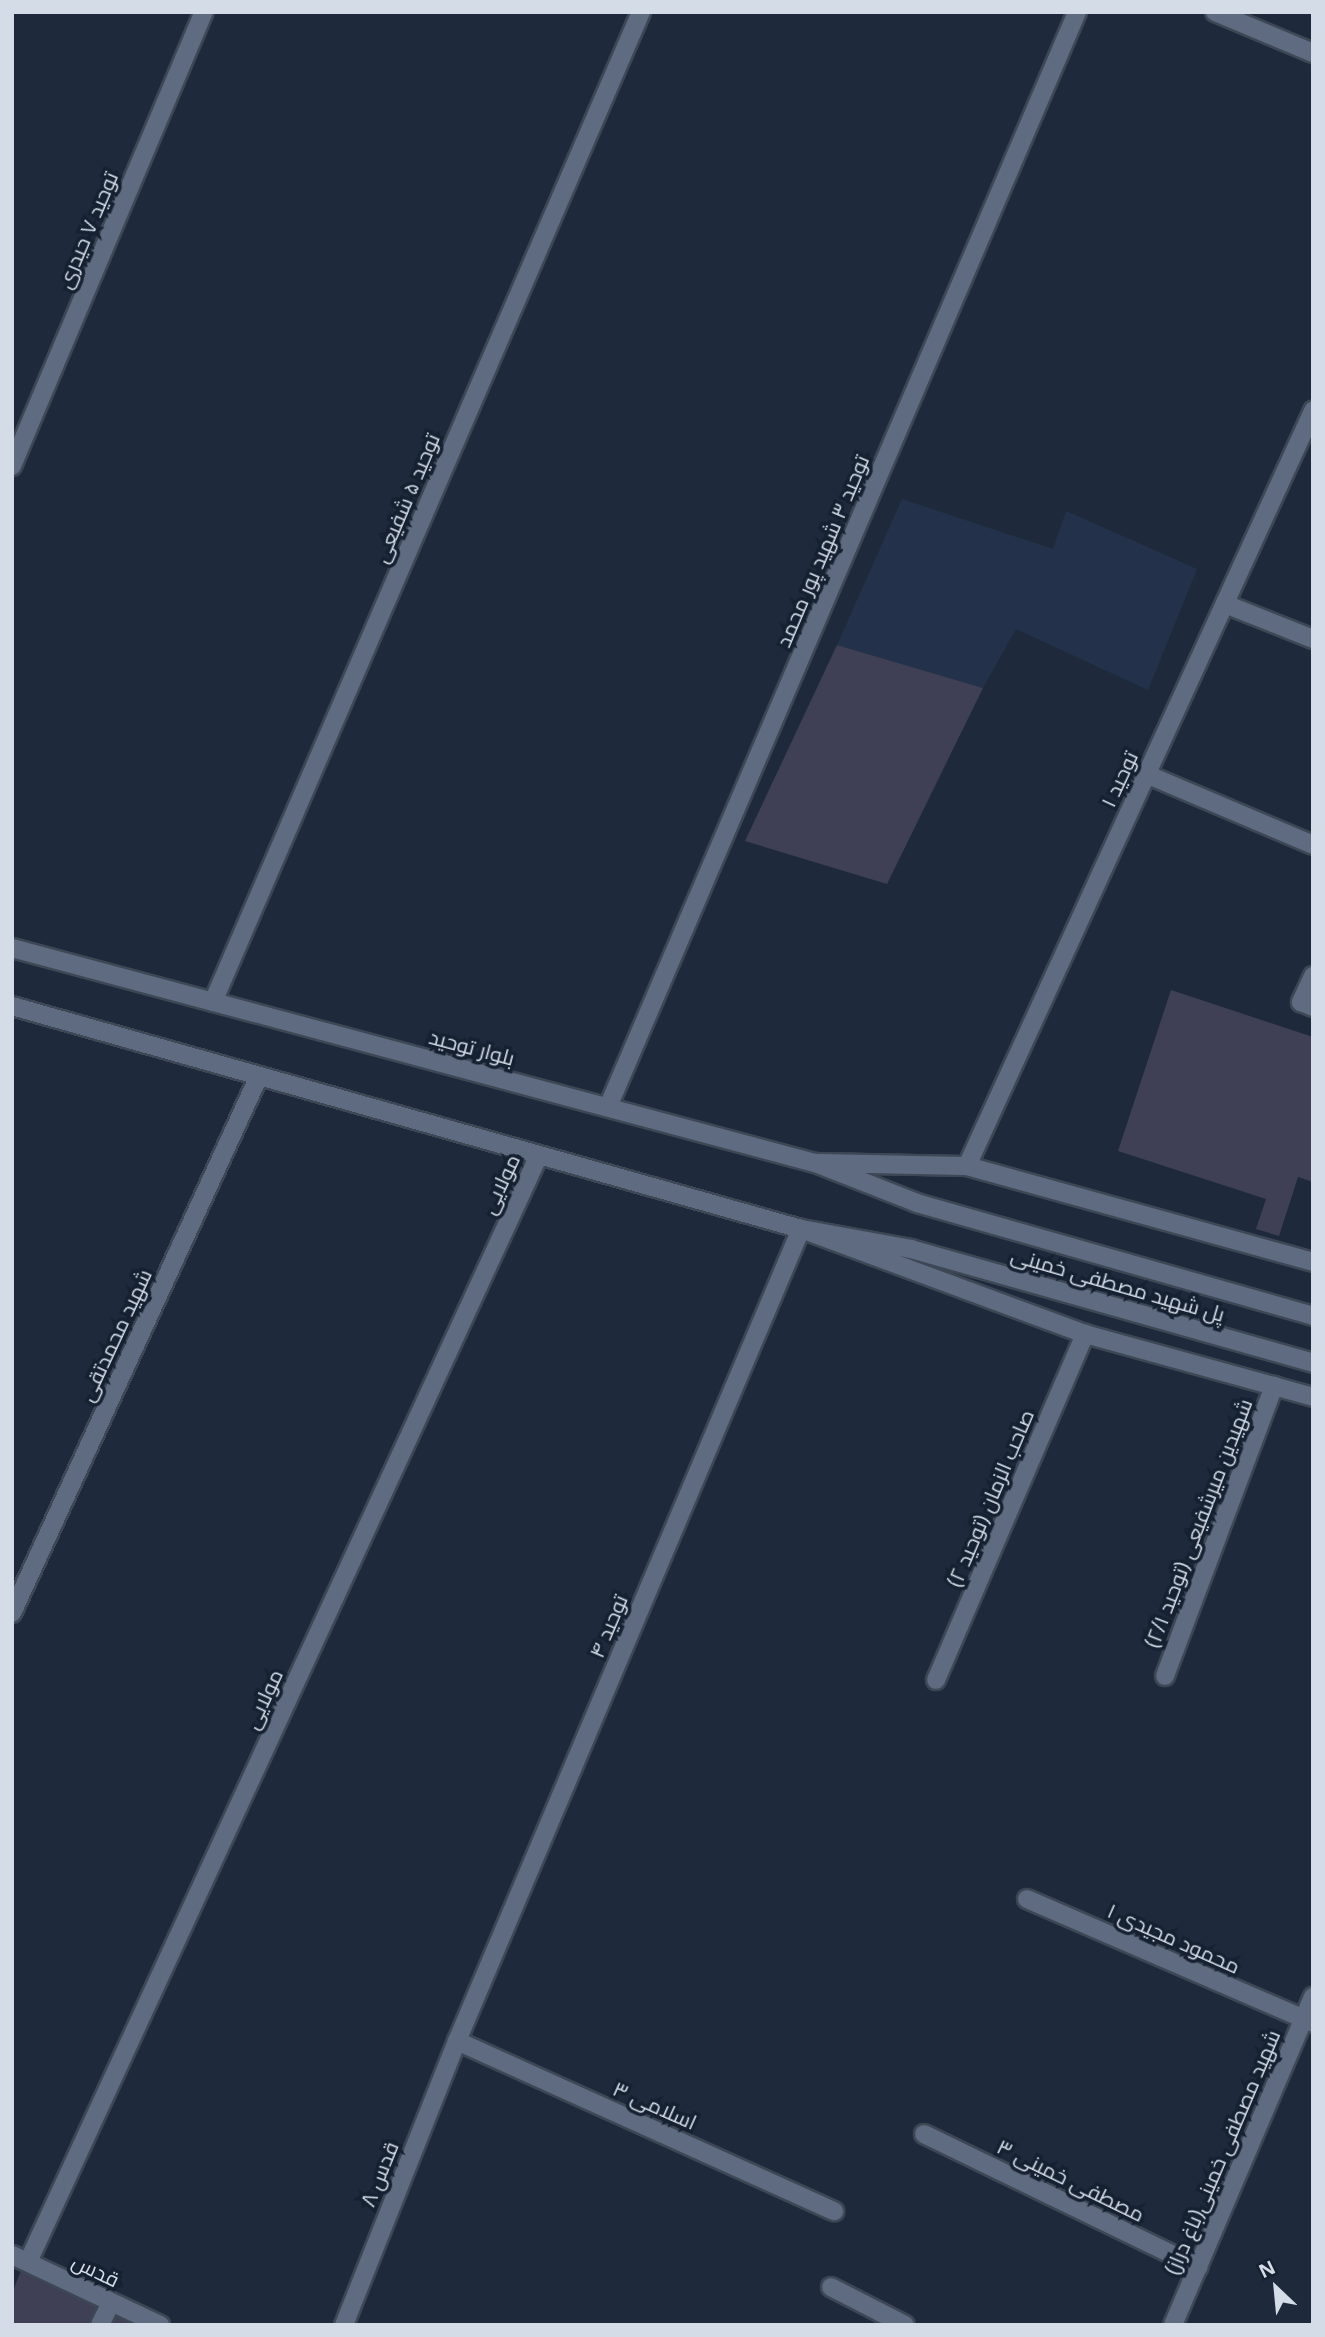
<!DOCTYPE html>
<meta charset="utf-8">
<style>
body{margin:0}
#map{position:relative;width:1325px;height:2337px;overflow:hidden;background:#1e2a3c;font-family:"Open Sans",Cairo,sans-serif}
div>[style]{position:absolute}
.built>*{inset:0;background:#23324a}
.building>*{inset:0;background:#3f4055}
.roads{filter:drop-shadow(2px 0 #3d4755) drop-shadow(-2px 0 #3d4755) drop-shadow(0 2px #3d4755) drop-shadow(0 -2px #3d4755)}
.street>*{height:18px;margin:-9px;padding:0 9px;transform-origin:9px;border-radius:9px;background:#5e6b80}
.secondary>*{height:18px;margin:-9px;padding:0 9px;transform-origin:9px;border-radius:9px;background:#5e6b80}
span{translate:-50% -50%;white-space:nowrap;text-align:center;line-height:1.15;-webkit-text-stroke:7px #152031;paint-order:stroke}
.street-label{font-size:21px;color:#d4dce8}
.frame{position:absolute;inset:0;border:14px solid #d4dce8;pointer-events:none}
.north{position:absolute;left:1241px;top:2253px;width:70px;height:70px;-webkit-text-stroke:5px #152031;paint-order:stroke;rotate:334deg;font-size:19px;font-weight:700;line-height:28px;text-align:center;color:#d4dce8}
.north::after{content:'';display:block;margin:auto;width:24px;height:32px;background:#d4dce8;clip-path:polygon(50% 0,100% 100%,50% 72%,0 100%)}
</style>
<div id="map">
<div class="built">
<div style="clip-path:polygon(902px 499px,1053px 549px,1066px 511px,1197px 569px,1148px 690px,1016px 629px,983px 688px,837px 645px)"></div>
</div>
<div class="building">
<div style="clip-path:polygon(837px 645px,983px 688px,887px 884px,745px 841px)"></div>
<div style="clip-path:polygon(1171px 990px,1313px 1037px,1313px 1182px,1298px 1177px,1279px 1236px,1256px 1229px,1266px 1199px,1118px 1151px)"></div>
<div style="clip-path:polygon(22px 2268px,104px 2305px,94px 2325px,12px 2325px,12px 2293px)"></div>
<div style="clip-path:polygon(114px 2313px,138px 2325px,109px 2325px)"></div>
</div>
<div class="roads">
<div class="street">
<div style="left:1215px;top:12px;width:106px;rotate:22.7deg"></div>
<div style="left:12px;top:466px;width:493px;rotate:-67.1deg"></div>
<div style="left:1225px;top:604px;width:95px;rotate:21.7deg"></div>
<div style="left:1146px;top:774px;width:181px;rotate:23deg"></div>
<div style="left:1313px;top:976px;width:29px;rotate:115deg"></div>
<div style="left:1301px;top:1002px;width:13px;rotate:23deg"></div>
<div style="left:213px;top:1002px;width:1079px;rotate:-66.62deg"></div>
<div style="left:608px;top:1107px;width:1191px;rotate:-66.81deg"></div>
<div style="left:818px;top:1163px;width:149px;rotate:1.2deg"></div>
<div style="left:967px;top:1166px;width:359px;rotate:15.5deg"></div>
<div style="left:967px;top:1166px;width:831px;rotate:-65.38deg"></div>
<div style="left:12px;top:1613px;width:591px;rotate:-65.3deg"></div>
<div style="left:1165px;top:1676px;width:310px;rotate:-69.4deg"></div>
<div style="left:936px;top:1680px;width:377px;rotate:-66.7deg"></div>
<div style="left:1027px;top:1899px;width:312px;rotate:23.4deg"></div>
<div style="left:457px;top:2041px;width:414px;rotate:24.3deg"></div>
<div style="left:924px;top:2134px;width:305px;rotate:25.9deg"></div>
<div style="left:28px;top:2262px;width:1219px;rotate:-65.22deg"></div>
<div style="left:831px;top:2287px;width:83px;rotate:27.2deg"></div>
<div style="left:100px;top:2325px;width:25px;rotate:-64deg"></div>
<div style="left:344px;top:2325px;width:306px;rotate:-68.3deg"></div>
<div style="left:457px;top:2041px;width:882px;rotate:-67.04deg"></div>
<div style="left:801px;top:1229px;width:303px;rotate:20.3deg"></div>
<div style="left:1085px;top:1334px;width:237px;rotate:15.4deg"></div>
<div style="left:1173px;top:2325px;width:357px;rotate:-66.9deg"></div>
</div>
<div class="secondary">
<div style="left:12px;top:948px;width:831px;rotate:14.99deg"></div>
<div style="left:815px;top:1163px;width:110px;rotate:21.4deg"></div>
<div style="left:917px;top:1203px;width:412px;rotate:15.9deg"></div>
<div style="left:12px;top:1006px;width:820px;rotate:15.78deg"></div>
<div style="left:801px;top:1229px;width:112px;rotate:10.3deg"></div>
<div style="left:911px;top:1249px;width:418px;rotate:15.8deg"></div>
<div style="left:12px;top:2255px;width:164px;rotate:25.3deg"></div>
</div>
</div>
<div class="street-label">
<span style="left:87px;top:230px;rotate:-67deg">توحید ۷ حیدری</span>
<span style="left:406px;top:498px;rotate:-67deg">توحید ۵ شفیعی</span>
<span style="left:822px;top:551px;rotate:-67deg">توحید ۳ شهيد پور محمد</span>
<span style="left:1119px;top:779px;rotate:-65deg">توحید ۱</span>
<span style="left:472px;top:1047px;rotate:15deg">بلوار توحید</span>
<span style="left:500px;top:1184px;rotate:-65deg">مولایی</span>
<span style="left:1118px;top:1284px;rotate:16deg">پل شهید مصطفی خمینی</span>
<span style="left:115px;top:1335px;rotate:-65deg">شهید محمدتقی</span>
<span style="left:990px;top:1498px;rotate:-67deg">صاحب الزمان (توحید ۲)</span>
<span style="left:1198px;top:1523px;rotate:-69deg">شهیدین میرشفیعی (توحید ۲/۱)</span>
<span style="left:608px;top:1626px;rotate:-67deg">توحید ۴</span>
<span style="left:263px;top:1699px;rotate:-65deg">مولایی</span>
<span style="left:1174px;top:1938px;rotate:24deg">۱ محمود مجیدی</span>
<span style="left:655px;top:2105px;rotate:24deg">۳ اسلامی</span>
<span style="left:1222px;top:2152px;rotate:-67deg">شهید مصطفی خمینی(باغ دراز)</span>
<span style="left:379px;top:2174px;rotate:-68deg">قدس ۸</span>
<span style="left:1071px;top:2180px;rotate:26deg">مصطفی خمینی ۳</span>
<span style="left:96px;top:2270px;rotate:26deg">قدس</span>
</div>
<div class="frame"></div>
<div class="north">N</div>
</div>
